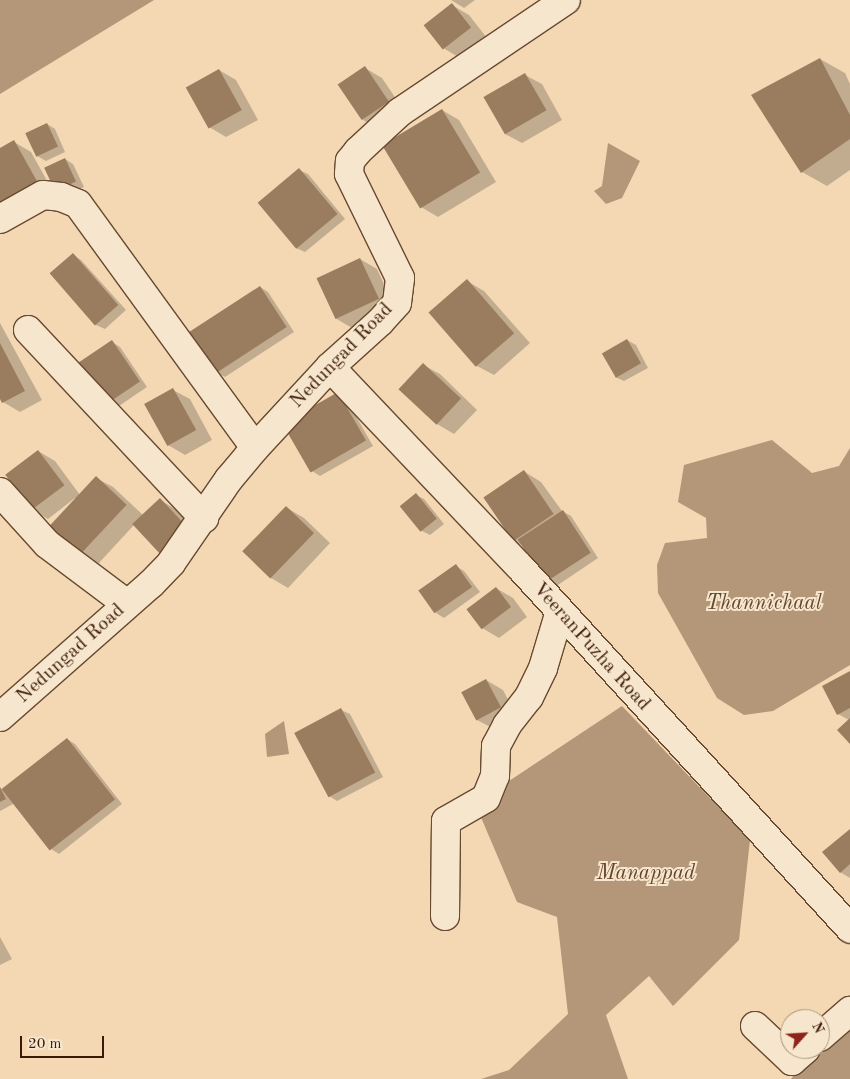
<!DOCTYPE html>
<style>
body{margin:0}
#map{position:relative;width:850px;height:1079px;overflow:hidden;background:#f3d8b3;font-family:"Old Standard TT",serif}
div>[style]{position:absolute}
.water>*{inset:0;background:#b49778}
.shadow>*{inset:0;background:#0003}
.building>*{inset:0;background:#9a7d5f;transform-origin:0 0}
.roads{filter:drop-shadow(1px 0 #684a30) drop-shadow(-1px 0 #684a30) drop-shadow(0 1px #684a30) drop-shadow(0 -1px #684a30)}
.street>*{height:28px;margin:-14px;padding:0 14px;transform-origin:14px;border-radius:14px;background:#f7e6ce}
.secondary>*{height:28px;margin:-14px;padding:0 14px;transform-origin:14px;border-radius:14px;background:#f7e6ce}
span{translate:-50% -50%;white-space:nowrap;text-align:center;line-height:1.15;-webkit-text-stroke:4px #f7e6ce;paint-order:stroke}
.street-label{font-size:20px;color:#3a1a05}
.water-label{font-size:21px;color:#65462d;font-style:italic}
.north{position:absolute;left:780px;top:1009px;width:50px;height:50px;box-sizing:border-box;background:#f7e6ce;border:1px solid #ab947e;border-radius:50%;rotate:64deg;font-size:14px;font-weight:700;line-height:20px;text-align:center;color:#3a1a05}
.north::after{content:'';display:block;margin:auto;width:18px;height:22px;background:#8f2418;clip-path:polygon(50% 0,100% 100%,50% 72%,0 100%)}
.scale{position:absolute;left:20px;top:1036px;width:84px;height:22px;box-sizing:border-box;border:2px solid #3a1a05;border-top:0;padding-left:6px;font-size:15px;line-height:18px;white-space:nowrap;color:#3a1a05;-webkit-text-stroke:4px #f7e6ce;paint-order:stroke}
</style>
<div id="map">
<div class="water">
<div style="clip-path:polygon(0 0,154px 0,0 94px)"></div>
<div style="clip-path:polygon(608px 143px,640px 161px,622px 198px,606px 204px,594px 191px,602px 186px)"></div>
<div style="clip-path:polygon(772px 440px,812px 473px,839px 466px,850px 448px,850px 665px,773px 711px,744px 715px,717px 698px,658px 593px,657px 565px,665px 543px,707px 538px,706px 518px,678px 502px,684px 465px)"></div>
<div style="clip-path:polygon(622px 706px,750px 840px,739px 940px,673px 1006px,649px 976px,606px 1015px,628px 1079px,481px 1079px,509px 1070px,568px 1014px,557px 917px,517px 902px,477px 808px,503px 785px)"></div>
<div style="clip-path:polygon(284px 721px,289px 754px,267px 757px,265px 734px)"></div>
<div style="clip-path:polygon(850px 1023px,850px 1079px,791px 1079px,799px 1067px)"></div>
</div>
<div class="shadow">
<div style="clip-path:polygon(451px 0,475px 0,464px 8px)"></div>
<div style="clip-path:polygon(452px 5px,469px 15px,487px 38px,460px 58px,443px 48px)"></div>
<div style="clip-path:polygon(820px 59px,845px 73px,850px 84px,850px 170px,827px 186px,802px 172px)"></div>
<div style="clip-path:polygon(365px 68px,382px 78px,405px 112px,380px 130px,363px 120px)"></div>
<div style="clip-path:polygon(219px 70px,236px 80px,258px 120px,226px 137px,209px 127px,188px 87px)"></div>
<div style="clip-path:polygon(525px 75px,542px 84px,562px 120px,522px 143px,505px 134px,485px 98px)"></div>
<div style="clip-path:polygon(442px 110px,459px 120px,496px 182px,438px 217px,421px 207px,384px 145px)"></div>
<div style="clip-path:polygon(47px 124px,55px 129px,65px 152px,46px 161px,37px 156px)"></div>
<div style="clip-path:polygon(14px 142px,31px 152px,54px 193px,0 217px,0 150px)"></div>
<div style="clip-path:polygon(65px 159px,73px 164px,84px 187px,64px 196px)"></div>
<div style="clip-path:polygon(299px 170px,308px 174px,345px 219px,305px 252px,296px 248px)"></div>
<div style="clip-path:polygon(73px 255px,81px 260px,126px 310px,105px 329px,96px 325px)"></div>
<div style="clip-path:polygon(360px 259px,377px 269px,395px 308px,352px 328px,335px 318px)"></div>
<div style="clip-path:polygon(467px 281px,484px 291px,530px 343px,494px 375px,477px 366px)"></div>
<div style="clip-path:polygon(260px 287px,268px 292px,294px 332px,225px 377px,217px 373px)"></div>
<div style="clip-path:polygon(0 323px,42px 400px,20px 412px,3px 402px,0 396px)"></div>
<div style="clip-path:polygon(627px 340px,636px 345px,648px 368px,624px 381px,615px 377px)"></div>
<div style="clip-path:polygon(112px 342px,120px 347px,147px 387px,113px 410px,105px 405px)"></div>
<div style="clip-path:polygon(423px 365px,440px 374px,477px 410px,454px 434px,437px 424px)"></div>
<div style="clip-path:polygon(173px 390px,190px 399px,212px 440px,185px 455px,168px 445px)"></div>
<div style="clip-path:polygon(338px 394px,346px 399px,373px 446px,320px 476px,312px 471px)"></div>
<div style="clip-path:polygon(38px 451px,55px 461px,80px 495px,96px 478px,113px 487px,143px 515px,160px 500px,177px 510px,204px 538px,178px 563px,161px 553px,134px 525px,98px 564px,81px 555px,75px 498px,48px 519px,31px 509px)"></div>
<div style="clip-path:polygon(525px 472px,541px 482px,562px 511px,571px 516px,598px 558px,555px 587px,523px 546px,514px 541px)"></div>
<div style="clip-path:polygon(416px 495px,424px 499px,444px 524px,430px 535px,422px 531px)"></div>
<div style="clip-path:polygon(287px 508px,304px 518px,330px 543px,288px 588px,271px 578px)"></div>
<div style="clip-path:polygon(456px 566px,464px 571px,480px 592px,444px 618px,436px 613px)"></div>
<div style="clip-path:polygon(496px 588px,513px 598px,527px 617px,499px 638px,482px 628px)"></div>
<div style="clip-path:polygon(850px 673px,850px 742px,849px 720px,838px 714px)"></div>
<div style="clip-path:polygon(486px 680px,503px 690px,517px 717px,494px 729px,477px 720px)"></div>
<div style="clip-path:polygon(341px 710px,350px 714px,383px 777px,337px 801px,329px 796px)"></div>
<div style="clip-path:polygon(67px 739px,75px 744px,122px 804px,59px 854px,51px 849px,15px 803px,0 811px,0 788px,3px 790px)"></div>
<div style="clip-path:polygon(850px 830px,850px 878px,840px 872px)"></div>
<div style="clip-path:polygon(0 937px,12px 959px,0 965px)"></div>
</div>
<div class="building">
<div style="left:452px;top:3px;width:31px;height:36px;rotate:52deg"></div>
<div style="clip-path:polygon(820px 58px,850px 115px,850px 139px,801px 173px,751px 95px)"></div>
<div style="left:365px;top:66px;width:43px;height:33px;rotate:56deg"></div>
<div style="left:219px;top:69px;width:47px;height:38px;rotate:61deg"></div>
<div style="left:525px;top:73px;width:43px;height:48px;rotate:60deg"></div>
<div style="left:442px;top:109px;width:74px;height:70px;rotate:59deg"></div>
<div style="left:47px;top:123px;width:26px;height:24px;rotate:65deg"></div>
<div style="clip-path:polygon(14px 140px,38px 183px,0 206px,0 148px)"></div>
<div style="left:65px;top:158px;width:26px;height:23px;rotate:65deg"></div>
<div style="left:299px;top:168px;width:60px;height:54px;rotate:50deg"></div>
<div style="left:73px;top:253px;width:69px;height:31px;rotate:49deg"></div>
<div style="left:360px;top:258px;width:45px;height:48px;rotate:65deg"></div>
<div style="left:467px;top:279px;width:72px;height:51px;rotate:49deg"></div>
<div style="left:260px;top:286px;width:49px;height:85px;rotate:57deg"></div>
<div style="left:627px;top:339px;width:28px;height:29px;rotate:60deg"></div>
<div style="left:112px;top:340px;width:50px;height:43px;rotate:56deg"></div>
<div style="clip-path:polygon(0 343px,25px 391px,2px 403px,0 399px)"></div>
<div style="left:423px;top:363px;width:52px;height:36px;rotate:43deg"></div>
<div style="left:173px;top:388px;width:48px;height:33px;rotate:61deg"></div>
<div style="left:338px;top:392px;width:56px;height:64px;rotate:60deg"></div>
<div style="left:38px;top:450px;width:44px;height:41px;rotate:53deg"></div>
<div style="left:524px;top:470px;width:53px;height:49px;rotate:56deg"></div>
<div style="left:96px;top:476px;width:42px;height:70px;rotate:43deg"></div>
<div style="left:416px;top:493px;width:33px;height:21px;rotate:51deg"></div>
<div style="left:160px;top:498px;width:41px;height:38px;rotate:47deg"></div>
<div style="left:286px;top:506px;width:39px;height:63px;rotate:44deg"></div>
<div style="left:563px;top:510px;width:51px;height:54px;rotate:57deg"></div>
<div style="left:456px;top:564px;width:28px;height:46px;rotate:55deg"></div>
<div style="left:496px;top:587px;width:25px;height:37px;rotate:53deg"></div>
<div style="clip-path:polygon(850px 671px,850px 708px,837px 715px,822px 686px)"></div>
<div style="left:486px;top:679px;width:32px;height:28px;rotate:62deg"></div>
<div style="left:341px;top:708px;width:73px;height:53px;rotate:62deg"></div>
<div style="clip-path:polygon(850px 718px,850px 744px,837px 730px)"></div>
<div style="left:67px;top:738px;width:78px;height:83px;rotate:52deg"></div>
<div style="clip-path:polygon(0 787px,6px 799px,0 802px)"></div>
<div style="clip-path:polygon(850px 829px,850px 864px,840px 873px,822px 852px)"></div>
</div>
<div class="roads">
<div class="street">
<div style="left:0;top:219px;width:49px;rotate:-29.2deg"></div>
<div style="left:43px;top:195px;width:18px;rotate:6deg"></div>
<div style="left:61px;top:197px;width:18px;rotate:22deg"></div>
<div style="left:78px;top:204px;width:301px;rotate:54deg"></div>
<div style="left:28px;top:330px;width:258px;rotate:46.9deg"></div>
<div style="left:330px;top:367px;width:276px;rotate:46.5deg"></div>
<div style="left:520px;top:567px;width:490px;rotate:47.6deg"></div>
<div style="left:0;top:492px;width:70px;rotate:47.9deg"></div>
<div style="left:47px;top:544px;width:100px;rotate:36.9deg"></div>
<div style="left:445px;top:916px;width:95px;rotate:-89.4deg"></div>
<div style="left:446px;top:821px;width:46px;rotate:-29.9deg"></div>
<div style="left:486px;top:798px;width:24px;rotate:-68deg"></div>
<div style="left:495px;top:776px;width:30px;rotate:-88deg"></div>
<div style="left:496px;top:746px;width:24px;rotate:-62deg"></div>
<div style="left:507px;top:725px;width:36px;rotate:-52deg"></div>
<div style="left:529px;top:697px;width:32px;rotate:-64deg"></div>
<div style="left:543px;top:668px;width:59px;rotate:-73.4deg"></div>
<div style="left:755px;top:1026px;width:51px;rotate:43.4deg"></div>
<div style="left:792px;top:1061px;width:18px;rotate:-41deg"></div>
<div style="left:820px;top:1037px;width:40px;rotate:-41deg"></div>
</div>
<div class="secondary">
<div style="left:0;top:717px;width:201px;rotate:-41.4deg"></div>
<div style="left:151px;top:584px;width:29px;rotate:-46deg"></div>
<div style="left:171px;top:563px;width:102px;rotate:-55.4deg"></div>
<div style="left:229px;top:479px;width:40px;rotate:-50deg"></div>
<div style="left:255px;top:448px;width:110px;rotate:-47.2deg"></div>
<div style="left:330px;top:367px;width:67px;rotate:-42deg"></div>
<div style="left:380px;top:322px;width:25px;rotate:-48deg"></div>
<div style="left:397px;top:303px;width:25px;rotate:-83deg"></div>
<div style="left:400px;top:278px;width:116px;rotate:-116.1deg"></div>
<div style="left:349px;top:174px;width:13px;rotate:-86deg"></div>
<div style="left:350px;top:161px;width:13px;rotate:-51deg"></div>
<div style="left:358px;top:151px;width:57px;rotate:-42.9deg"></div>
<div style="left:400px;top:112px;width:200px;rotate:-34deg"></div>
</div>
</div>
<div class="street-label">
<span style="left:342px;top:356px;rotate:-46deg">Nedungad Road</span>
<span style="left:591px;top:647px;rotate:48deg">VeeranPuzha Road</span>
<span style="left:71px;top:654px;rotate:-42deg">Nedungad Road</span>
</div>
<div class="water-label">
<span style="left:764px;top:604px">Thannichaal</span>
<span style="left:646px;top:874px">Manappad</span>
</div>
<div class="north">N</div>
<div class="scale">20 m</div>
</div>
